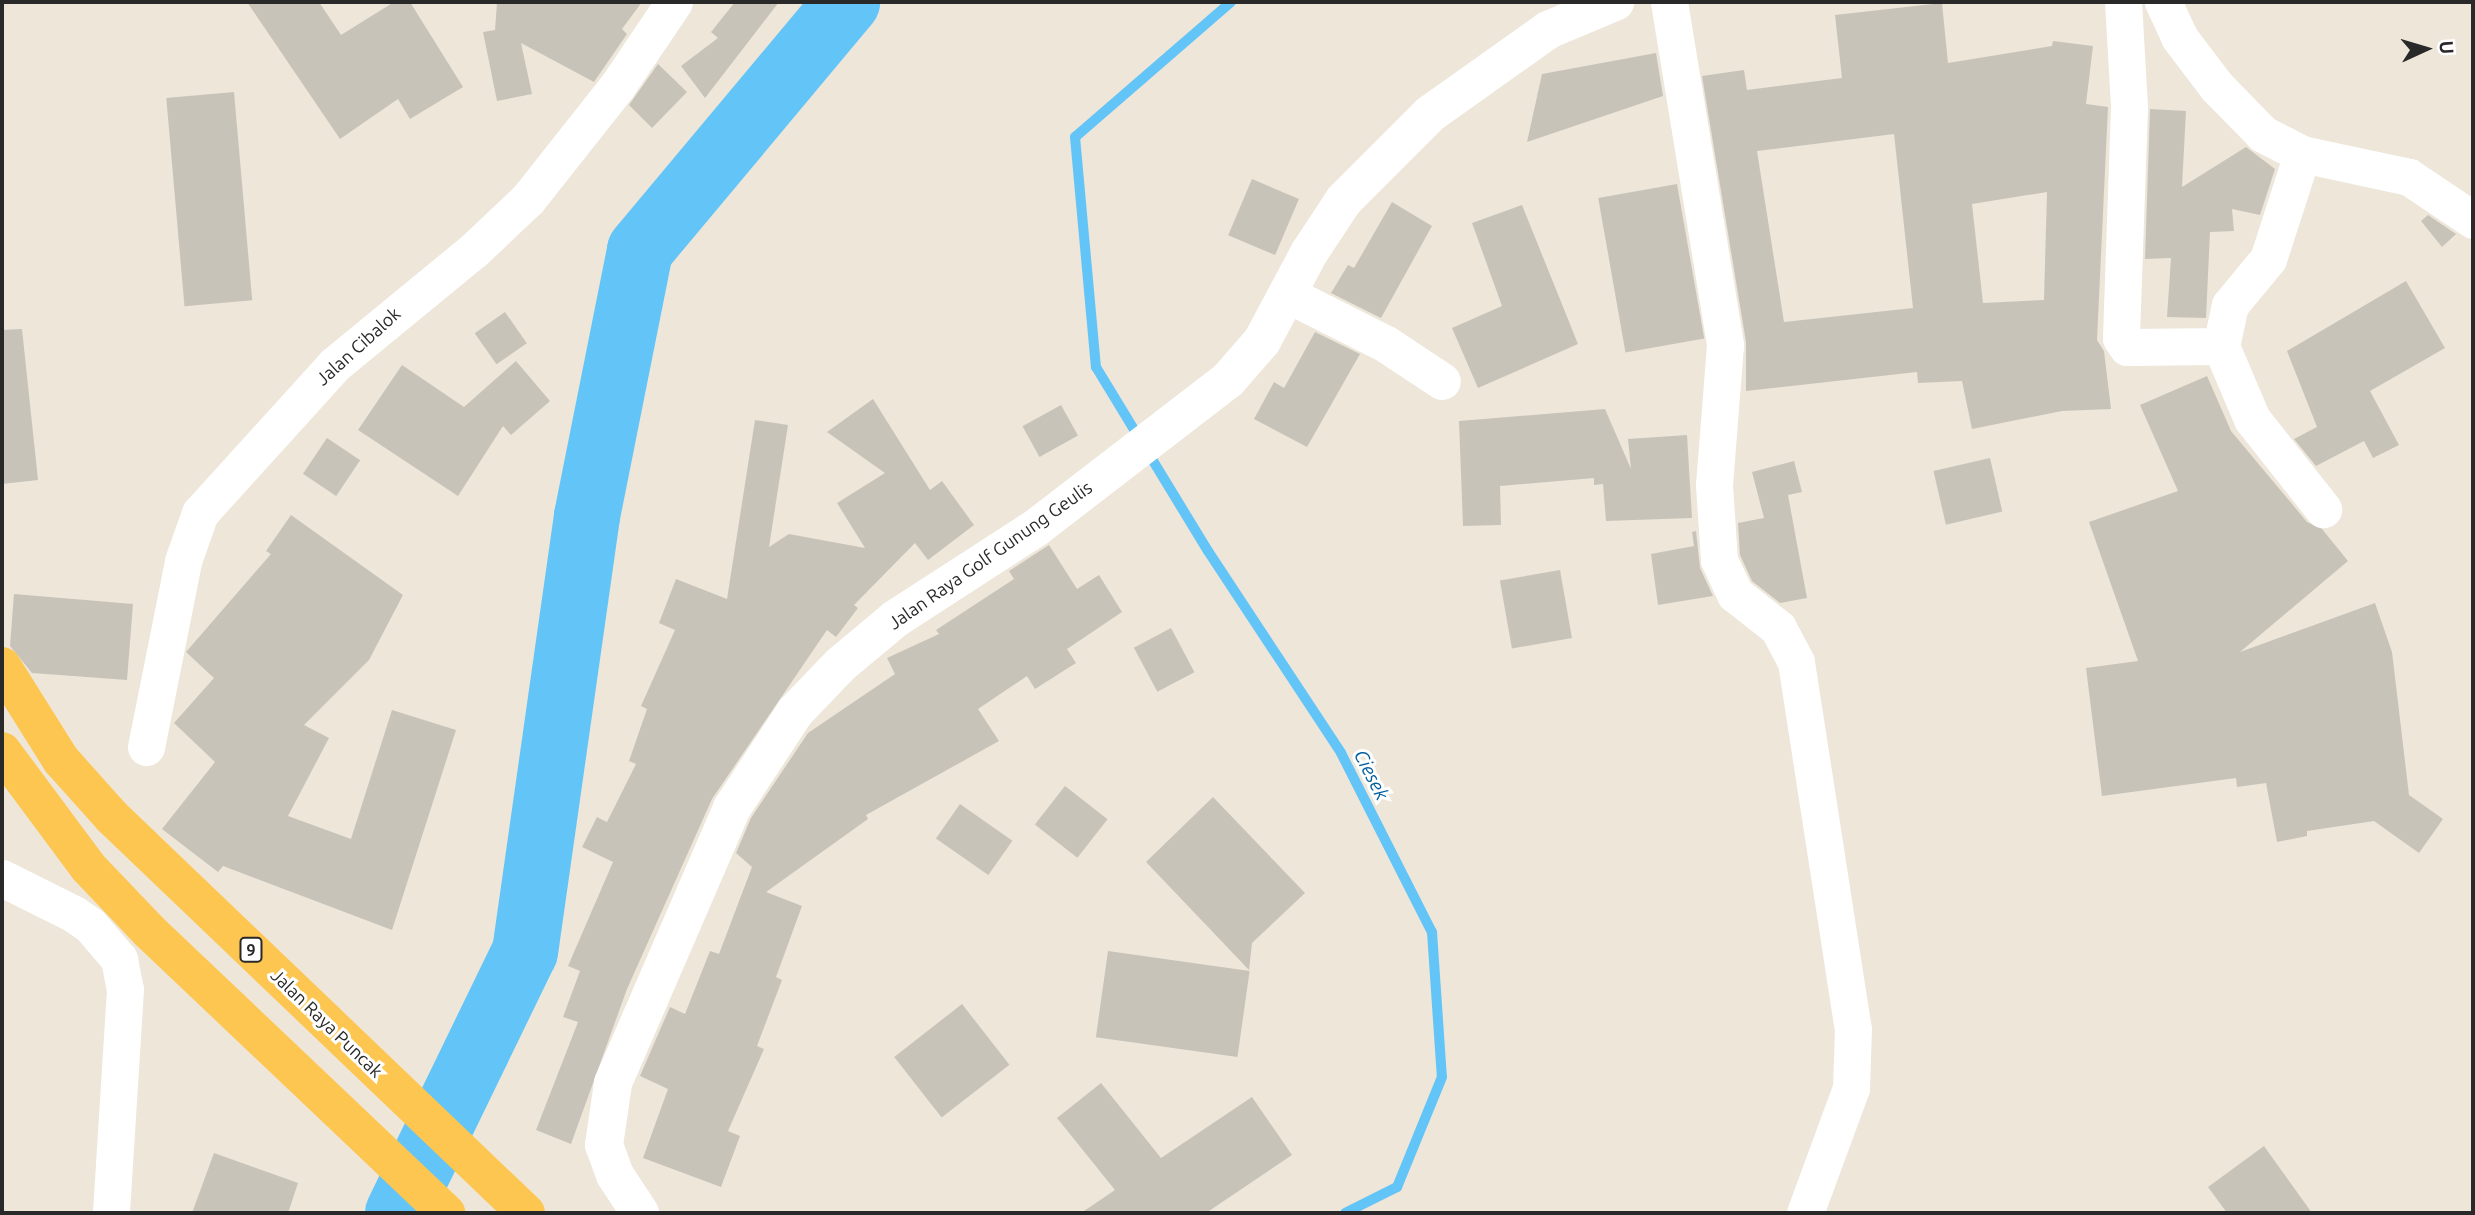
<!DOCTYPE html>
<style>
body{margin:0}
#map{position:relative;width:2475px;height:1215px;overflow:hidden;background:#ede6d9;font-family:Ubuntu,sans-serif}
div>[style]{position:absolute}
.stream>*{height:10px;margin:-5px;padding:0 5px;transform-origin:5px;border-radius:5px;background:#63c4f7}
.river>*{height:66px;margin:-33px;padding:0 33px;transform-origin:33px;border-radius:33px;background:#63c4f7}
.building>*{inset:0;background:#c8c3b9;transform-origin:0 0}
.minor>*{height:37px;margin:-18.5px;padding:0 18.5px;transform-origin:18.5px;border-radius:18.5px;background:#fff}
.secondary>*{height:38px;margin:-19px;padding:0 19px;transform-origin:19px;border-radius:19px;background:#fff}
.trunk>*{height:38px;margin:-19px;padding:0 19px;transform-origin:19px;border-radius:19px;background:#fdc651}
span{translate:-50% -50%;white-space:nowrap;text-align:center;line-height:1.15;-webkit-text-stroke:6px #fff;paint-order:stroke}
.shield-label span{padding:2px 5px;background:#fff;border:2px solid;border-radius:5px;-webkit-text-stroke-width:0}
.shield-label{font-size:16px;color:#292929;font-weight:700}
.street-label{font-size:18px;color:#292929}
.water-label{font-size:19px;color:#035fa2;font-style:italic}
.frame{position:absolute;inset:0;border:4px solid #292929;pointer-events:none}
.north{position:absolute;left:2391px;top:14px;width:70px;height:70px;-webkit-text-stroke:5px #fff;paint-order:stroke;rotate:86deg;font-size:19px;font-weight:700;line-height:28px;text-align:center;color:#292929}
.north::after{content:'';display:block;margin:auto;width:24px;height:32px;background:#292929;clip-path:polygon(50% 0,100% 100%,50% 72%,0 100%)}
</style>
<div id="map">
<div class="stream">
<div style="left:1231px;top:2px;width:206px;rotate:139.1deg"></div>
<div style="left:1075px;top:137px;width:231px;rotate:84.8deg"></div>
<div style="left:1096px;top:367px;width:215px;rotate:58.7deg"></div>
<div style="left:1208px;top:551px;width:242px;rotate:56.6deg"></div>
<div style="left:1341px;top:753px;width:201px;rotate:63.1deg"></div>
<div style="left:1432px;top:932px;width:145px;rotate:86.1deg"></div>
<div style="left:1442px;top:1077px;width:119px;rotate:112.2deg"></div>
<div style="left:1397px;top:1187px;width:58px;rotate:153.4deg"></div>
</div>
<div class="river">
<div style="left:398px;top:1213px;width:290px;rotate:-64.1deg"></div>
<div style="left:525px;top:952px;width:440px;rotate:-81.9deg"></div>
<div style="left:587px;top:516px;width:271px;rotate:-78.7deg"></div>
<div style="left:640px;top:250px;width:323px;rotate:-50.1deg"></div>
</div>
<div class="building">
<div style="clip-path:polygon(247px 2px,319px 2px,341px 35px,394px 2px,410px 2px,463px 87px,410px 119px,398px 99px,340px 139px)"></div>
<div style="clip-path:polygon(497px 2px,642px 2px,622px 29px,627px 34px,594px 82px,521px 43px,532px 94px,497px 101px,483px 32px,495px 30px)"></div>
<div style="clip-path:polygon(735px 2px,779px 2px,705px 98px,681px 66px,718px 38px,711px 32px)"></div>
<div style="clip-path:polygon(evenodd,1942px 3px,1948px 63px,2052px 46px,2053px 41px,2093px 46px,2086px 104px,2108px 107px,2097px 340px,2104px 351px,2111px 409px,2062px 411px,1972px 429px,1962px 381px,1918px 383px,1917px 372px,1746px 391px,1746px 342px,1702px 76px,1744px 70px,1747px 90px,1842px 78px,1835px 15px,1942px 3px,1894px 134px,1913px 308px,1784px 322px,1757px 151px,1894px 134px,1942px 3px,2047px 192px,2044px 300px,1983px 303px,1972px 204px,2047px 192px)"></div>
<div style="clip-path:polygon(1656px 53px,1663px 96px,1527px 142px,1542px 74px)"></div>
<div style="clip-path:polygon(658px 64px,687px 92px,652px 128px,629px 105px)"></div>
<div style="left:234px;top:92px;width:209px;height:68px;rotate:85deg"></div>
<div style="clip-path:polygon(2150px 109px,2186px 111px,2182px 187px,2246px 147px,2275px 169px,2260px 215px,2232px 209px,2234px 231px,2210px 232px,2206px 318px,2167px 317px,2171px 258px,2145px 259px)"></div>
<div style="left:1252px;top:179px;width:51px;height:61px;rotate:23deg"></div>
<div style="left:1677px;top:184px;width:157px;height:80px;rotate:80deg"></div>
<div style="clip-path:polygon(1392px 202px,1432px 226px,1381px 318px,1331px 293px,1348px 265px,1354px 268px)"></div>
<div style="clip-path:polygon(1522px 205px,1578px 344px,1478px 388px,1452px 328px,1502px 306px,1472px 223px)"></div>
<div style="clip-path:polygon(2428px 215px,2456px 234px,2442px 247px,2421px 221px)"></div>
<div style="clip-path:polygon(2406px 281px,2445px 348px,2370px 391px,2399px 445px,2373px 458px,2364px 441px,2316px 466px,2294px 439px,2317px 427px,2287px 351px)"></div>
<div style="left:505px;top:312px;width:38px;height:37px;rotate:55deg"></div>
<div style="clip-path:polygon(22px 329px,38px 480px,2px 484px,2px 330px)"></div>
<div style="clip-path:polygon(1315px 332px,1360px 354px,1307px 447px,1254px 419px,1274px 382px,1284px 388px)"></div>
<div style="clip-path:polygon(516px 361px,550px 401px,511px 435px,503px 426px,458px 496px,358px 430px,402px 365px,464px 407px)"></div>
<div style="clip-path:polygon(2207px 376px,2231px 431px,2307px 522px,2322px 529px,2348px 561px,2240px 652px,2375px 603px,2392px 652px,2409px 795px,2443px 819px,2419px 853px,2374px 821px,2307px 831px,2307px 836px,2277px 842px,2266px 783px,2237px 787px,2236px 778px,2102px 796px,2086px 668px,2138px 661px,2089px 522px,2178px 491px,2140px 405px)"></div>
<div style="clip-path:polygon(873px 399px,930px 490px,942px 481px,974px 525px,928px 560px,915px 543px,854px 605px,858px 608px,836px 637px,827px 630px,712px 799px,627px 989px,571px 1144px,536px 1130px,578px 1022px,563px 1017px,580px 971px,568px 966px,613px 862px,582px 847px,597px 817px,607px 822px,636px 764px,629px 761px,647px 709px,641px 706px,675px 630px,659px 623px,676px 579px,727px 599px,755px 420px,788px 425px,769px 547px,789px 534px,865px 548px,837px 503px,885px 473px,827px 432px)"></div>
<div style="left:1061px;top:405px;width:35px;height:44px;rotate:61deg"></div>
<div style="clip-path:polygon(1605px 409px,1631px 469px,1628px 439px,1687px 435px,1692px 518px,1606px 521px,1603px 484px,1594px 485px,1594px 478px,1500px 486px,1501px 525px,1463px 526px,1459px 421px)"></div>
<div style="left:327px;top:438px;width:40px;height:43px;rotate:34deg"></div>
<div style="left:1990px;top:458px;width:55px;height:58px;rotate:77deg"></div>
<div style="clip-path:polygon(1794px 461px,1802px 492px,1788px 495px,1807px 598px,1780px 603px,1752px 581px,1740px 555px,1738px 523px,1764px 518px,1752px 472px)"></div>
<div style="clip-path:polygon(291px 515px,403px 595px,369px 660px,304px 725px,329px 738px,288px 816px,351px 839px,392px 710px,456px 730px,392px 930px,223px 866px,218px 872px,162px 829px,215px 762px,174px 723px,214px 678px,186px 652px,271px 554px,266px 551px)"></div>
<div style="clip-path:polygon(1696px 531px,1700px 568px,1713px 596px,1658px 605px,1651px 554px,1694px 546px,1692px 532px)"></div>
<div style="clip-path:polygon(1049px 545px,1077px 589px,1099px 575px,1122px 612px,1067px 649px,1076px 663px,1035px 689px,1027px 676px,978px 709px,999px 741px,866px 815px,868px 819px,766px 892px,802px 906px,776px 977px,782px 980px,757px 1046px,764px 1049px,728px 1131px,740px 1136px,721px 1187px,643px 1158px,668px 1089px,640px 1076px,670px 1007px,685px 1014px,710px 951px,719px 954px,752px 867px,736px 853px,751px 818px,808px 733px,895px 674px,887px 658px,939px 634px,936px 630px,1014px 579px,1009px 571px)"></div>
<div style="left:1560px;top:570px;width:69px;height:61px;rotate:80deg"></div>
<div style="clip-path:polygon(14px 594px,133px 604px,127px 680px,32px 673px,10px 646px)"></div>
<div style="left:1171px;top:628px;width:50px;height:42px;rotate:62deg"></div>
<div style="left:1065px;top:786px;width:54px;height:49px;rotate:38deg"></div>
<div style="clip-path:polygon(1213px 797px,1305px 893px,1252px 943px,1249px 970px,1146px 862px)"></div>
<div style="left:960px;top:804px;width:64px;height:42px;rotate:35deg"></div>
<div style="left:1108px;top:951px;width:143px;height:87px;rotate:8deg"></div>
<div style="left:962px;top:1004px;width:77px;height:86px;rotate:52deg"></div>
<div style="clip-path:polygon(1101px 1083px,1161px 1158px,1252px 1097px,1292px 1155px,1206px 1213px,1081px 1213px,1115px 1190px,1057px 1118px)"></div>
<div style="clip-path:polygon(2264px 1146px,2312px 1213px,2227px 1213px,2208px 1187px)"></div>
<div style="clip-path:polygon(214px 1153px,298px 1183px,288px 1213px,192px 1213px)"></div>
</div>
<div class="minor">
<div style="left:1669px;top:2px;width:348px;rotate:80.7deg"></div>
<div style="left:1725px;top:345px;width:140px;rotate:94.5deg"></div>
<div style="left:1714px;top:485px;width:75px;rotate:86.2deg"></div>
<div style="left:1719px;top:560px;width:38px;rotate:65deg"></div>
<div style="left:1735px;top:594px;width:55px;rotate:38.3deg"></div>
<div style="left:1778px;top:628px;width:38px;rotate:62deg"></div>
<div style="left:1796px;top:662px;width:371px;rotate:81.2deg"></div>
<div style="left:1853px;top:1029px;width:59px;rotate:91.9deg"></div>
<div style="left:1851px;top:1088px;width:133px;rotate:110.2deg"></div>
<div style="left:2123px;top:2px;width:105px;rotate:86.7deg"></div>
<div style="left:2129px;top:107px;width:231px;rotate:92deg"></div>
<div style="left:2121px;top:338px;width:11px;rotate:56deg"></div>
<div style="left:2127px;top:347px;width:94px;rotate:-0.6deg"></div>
<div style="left:2163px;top:2px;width:38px;rotate:65deg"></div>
<div style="left:2179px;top:37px;width:61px;rotate:52.9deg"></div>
<div style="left:2216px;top:86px;width:67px;rotate:45.6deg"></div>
<div style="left:2263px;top:134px;width:44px;rotate:27.1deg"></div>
<div style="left:2302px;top:154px;width:109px;rotate:12.1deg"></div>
<div style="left:2409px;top:177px;width:77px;rotate:33.9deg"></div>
<div style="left:2302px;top:154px;width:110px;rotate:107.9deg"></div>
<div style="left:2268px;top:259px;width:60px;rotate:129.6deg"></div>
<div style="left:2230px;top:305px;width:42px;rotate:102.4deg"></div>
<div style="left:2221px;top:346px;width:79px;rotate:67deg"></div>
<div style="left:2252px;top:419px;width:115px;rotate:51.7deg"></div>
<div style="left:1287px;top:294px;width:111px;rotate:26.8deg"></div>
<div style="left:1386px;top:344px;width:67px;rotate:33.5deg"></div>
<div style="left:146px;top:747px;width:190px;rotate:-78.7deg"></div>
<div style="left:183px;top:561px;width:51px;rotate:-70.5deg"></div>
<div style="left:200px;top:513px;width:200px;rotate:-47.8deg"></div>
<div style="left:334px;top:365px;width:180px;rotate:-39.4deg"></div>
<div style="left:473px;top:251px;width:76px;rotate:-43.4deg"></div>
<div style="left:528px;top:199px;width:145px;rotate:-51.7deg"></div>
<div style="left:618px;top:85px;width:100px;rotate:-56deg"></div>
<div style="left:2px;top:878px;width:80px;rotate:26.6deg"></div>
<div style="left:74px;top:914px;width:19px;rotate:35deg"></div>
<div style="left:90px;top:925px;width:45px;rotate:49.5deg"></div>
<div style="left:119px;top:959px;width:31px;rotate:79deg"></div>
<div style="left:125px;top:989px;width:224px;rotate:93.6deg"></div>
</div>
<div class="secondary">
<div style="left:640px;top:1213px;width:45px;rotate:-123.3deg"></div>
<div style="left:615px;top:1175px;width:32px;rotate:-110deg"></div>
<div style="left:604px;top:1145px;width:63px;rotate:-81.7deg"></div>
<div style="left:613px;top:1083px;width:300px;rotate:-66.6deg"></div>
<div style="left:732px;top:808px;width:115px;rotate:-56.7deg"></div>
<div style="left:795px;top:712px;width:65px;rotate:-46.2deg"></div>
<div style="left:840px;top:665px;width:72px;rotate:-39.9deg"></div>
<div style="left:895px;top:619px;width:169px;rotate:-32.9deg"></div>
<div style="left:1037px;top:527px;width:241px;rotate:-37.6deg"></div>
<div style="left:1228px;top:380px;width:52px;rotate:-48.9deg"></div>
<div style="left:1262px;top:341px;width:100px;rotate:-61.9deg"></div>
<div style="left:1309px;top:253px;width:64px;rotate:-56.6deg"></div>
<div style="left:1344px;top:200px;width:122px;rotate:-45deg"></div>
<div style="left:1430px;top:114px;width:145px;rotate:-35.4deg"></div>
<div style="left:1548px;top:30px;width:73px;rotate:-22.7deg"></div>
</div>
<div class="trunk">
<div style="left:2px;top:666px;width:111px;rotate:57.9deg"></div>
<div style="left:61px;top:760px;width:76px;rotate:48.2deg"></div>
<div style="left:112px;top:817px;width:573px;rotate:43.73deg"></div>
<div style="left:2px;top:751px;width:144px;rotate:53.4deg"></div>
<div style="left:88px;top:867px;width:88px;rotate:46.4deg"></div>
<div style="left:149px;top:931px;width:410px;rotate:43.5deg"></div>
</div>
<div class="shield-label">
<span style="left:251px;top:950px">9</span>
</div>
<div class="street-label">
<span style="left:358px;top:346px;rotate:-42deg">Jalan Cibalok</span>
<span style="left:990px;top:555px;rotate:-35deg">Jalan Raya Golf Gunung Geulis</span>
<span style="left:327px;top:1023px;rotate:44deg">Jalan Raya Puncak</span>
</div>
<div class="water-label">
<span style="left:1371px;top:775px;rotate:63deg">Ciesek</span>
</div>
<div class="frame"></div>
<div class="north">U</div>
</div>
